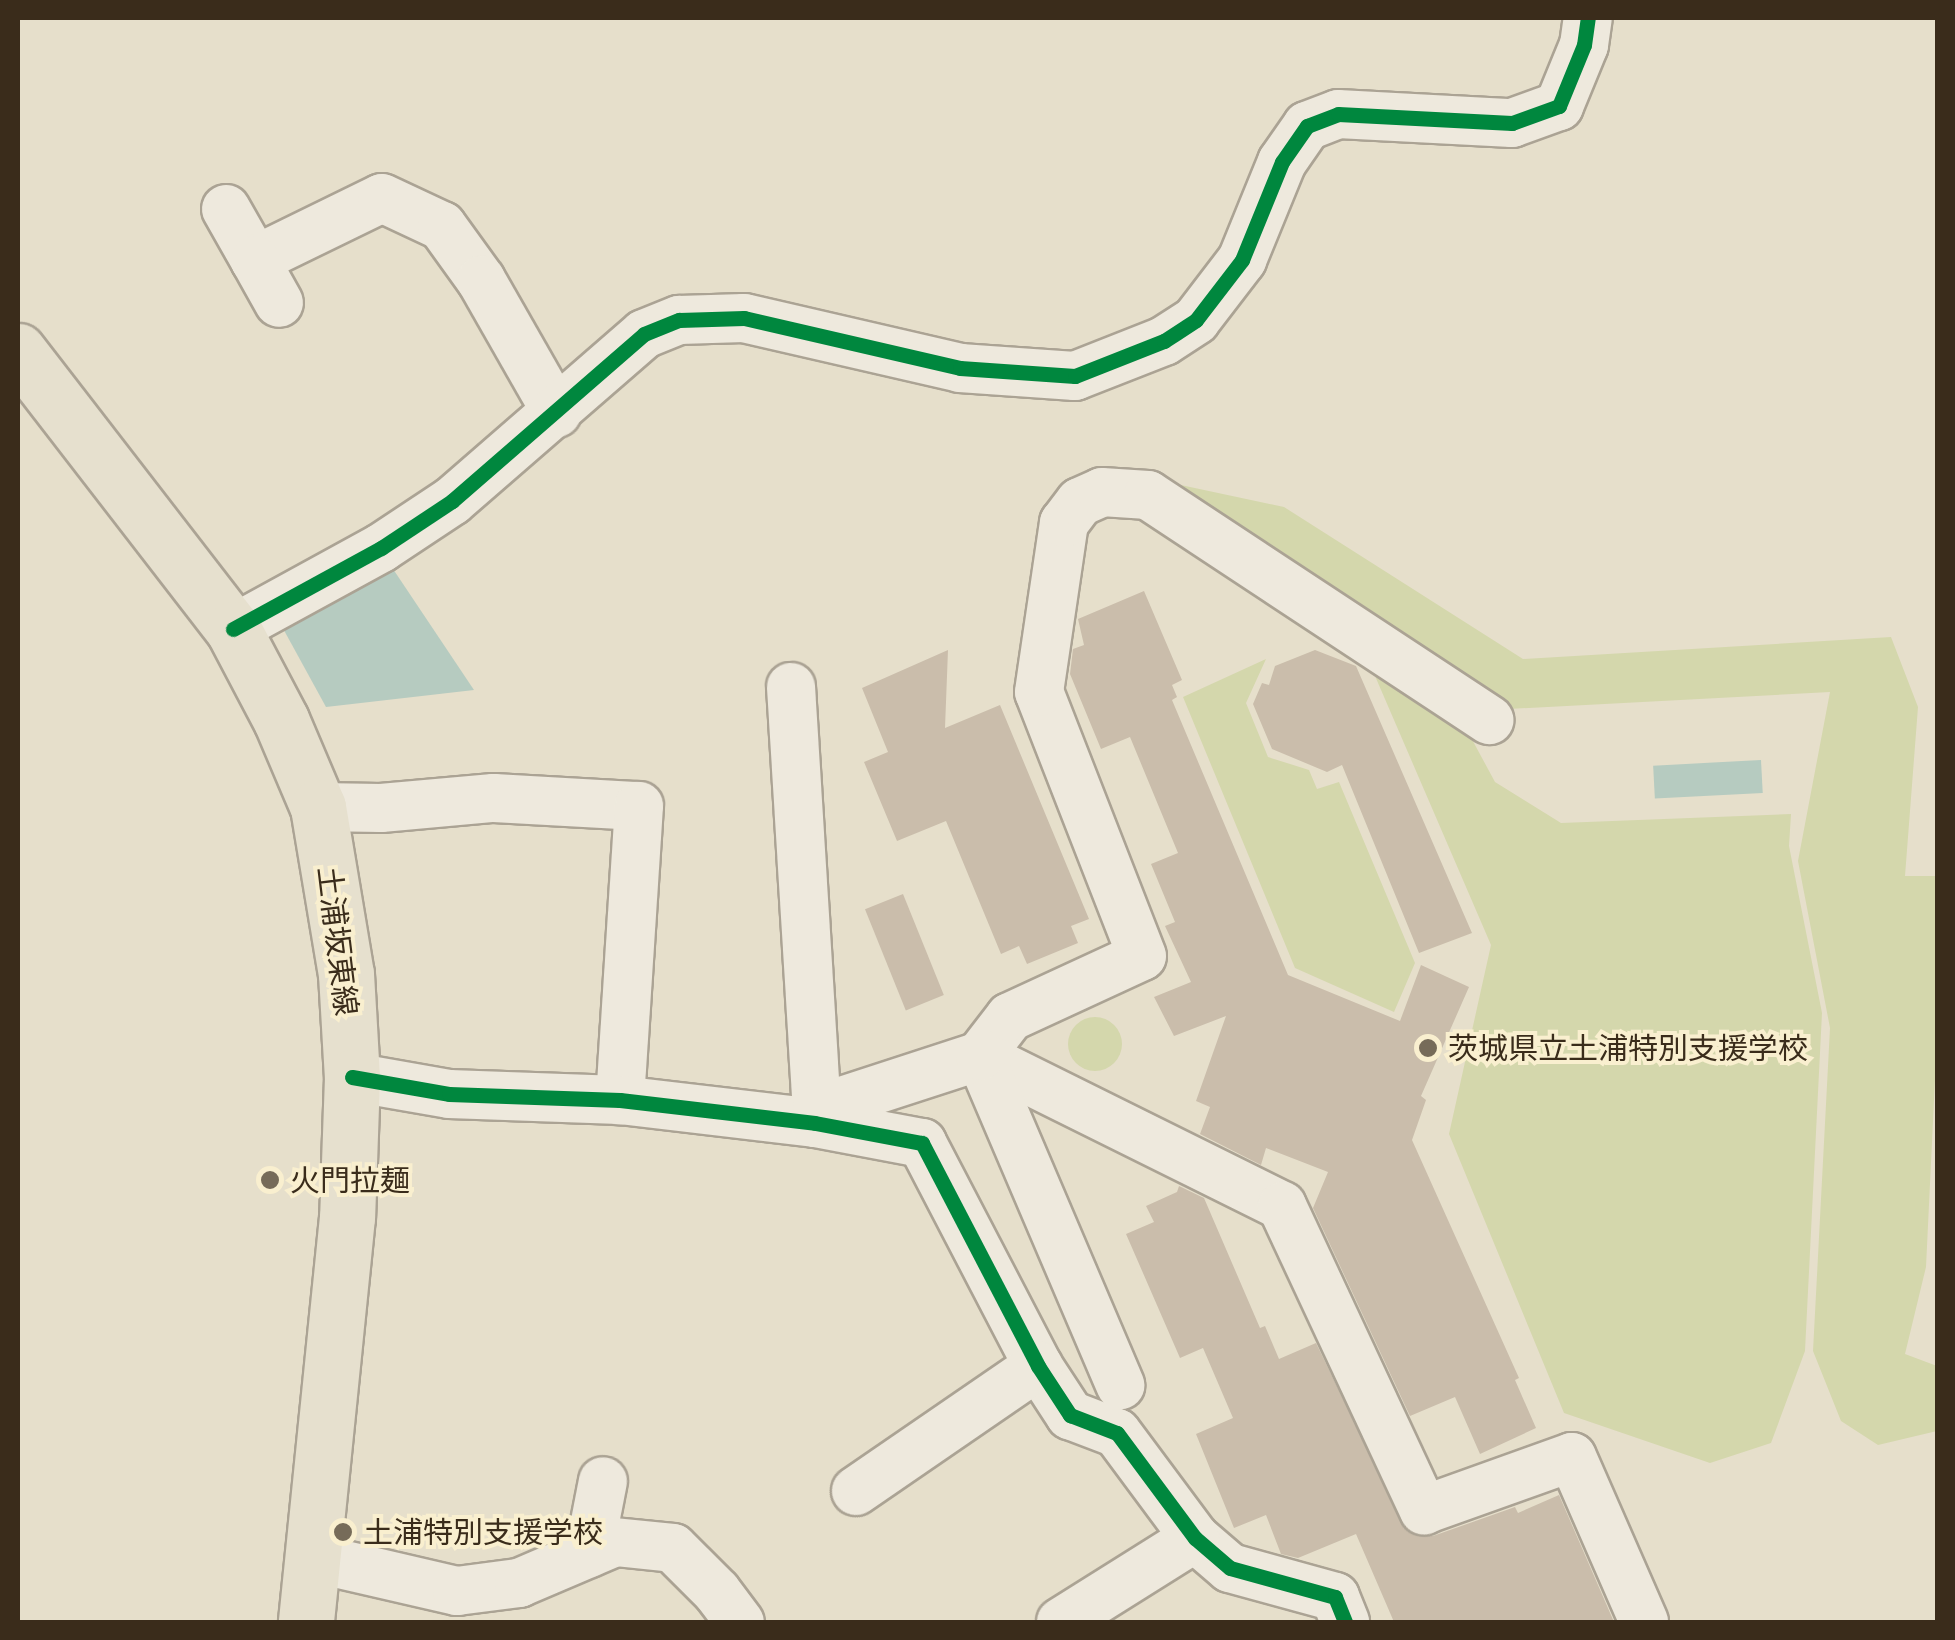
<!DOCTYPE html>
<meta charset="utf-8">
<style>
body{margin:0}
#map{position:relative;width:1955px;height:1640px;overflow:hidden;background:#e6dfcb;font-family:Merriweather,"Noto Sans JP",serif}
div>[style]{position:absolute}
.green>*{inset:0;background:#d4d7ac}
.round{border-radius:50%}
.water>*{inset:0;background:#b6cbc0;transform-origin:0 0}
.building>*{inset:0;background:#cabdab;transform-origin:0 0}
.roads{filter:drop-shadow(2px 0 #aba394) drop-shadow(-2px 0 #aba394) drop-shadow(0 2px #aba394) drop-shadow(0 -2px #aba394)}
.minor>*{height:48px;margin:-24px;padding:0 24px;transform-origin:24px;border-radius:24px;background:#eee9dd}
.major>*{height:55px;margin:-27.5px;padding:0 27.5px;transform-origin:27.5px;border-radius:27.5px;background:#e6e0ce}
.cycleway>*{height:15px;margin:-7.5px;padding:0 7.5px;transform-origin:7.5px;border-radius:7.5px;background:#00873e}
.dots>*{width:28px;height:28px;translate:-50% -50%;box-sizing:border-box;border:5px solid #f9efcf;border-radius:50%}
span{translate:-50% -50%;white-space:nowrap;text-align:center;line-height:1.15;-webkit-text-stroke:8px #f9efcf;paint-order:stroke}
.street-label{font-size:30px;color:#3a2c1b}
.poi-label{font-size:30px;color:#3a2c1b}
.left{translate:0 -50%;text-align:left}
.frame{position:absolute;inset:0;border:20px solid #3a2c1b;pointer-events:none}
</style>
<div id="map">
<div class="green">
<div style="clip-path:polygon(1162px 481px,1284px 507px,1523px 659px,1891px 637px,1918px 707px,1905px 876px,1937px 876px,1937px 1038px,1926px 1267px,1905px 1354px,1937px 1366px,1937px 1431px,1878px 1445px,1841px 1421px,1813px 1351px,1830px 1028px,1798px 861px,1830px 692px,1508px 709px)"></div>
<div style="clip-path:polygon(1266px 659px,1246px 703px,1268px 757px,1309px 770px,1317px 789px,1339px 782px,1415px 963px,1394px 1012px,1295px 968px,1183px 697px)"></div>
<div style="clip-path:polygon(1369px 662px,1468px 732px,1495px 782px,1561px 823px,1791px 814px,1789px 846px,1822px 1013px,1805px 1351px,1771px 1443px,1710px 1463px,1564px 1413px,1449px 1134px,1491px 945px)"></div>
<div class="round" style="left:1068px;top:1017px;width:54px;height:54px"></div>
</div>
<div class="water">
<div style="clip-path:polygon(387px 560px,474px 690px,326px 707px,280px 623px)"></div>
<div style="left:1761px;top:760px;width:33px;height:108px;rotate:87deg"></div>
</div>
<div class="building">
<div style="clip-path:polygon(1144px 591px,1182px 680px,1172px 685px,1177px 697px,1172px 700px,1288px 975px,1400px 1021px,1421px 965px,1469px 987px,1421px 1096px,1426px 1100px,1412px 1140px,1519px 1378px,1515px 1380px,1536px 1428px,1480px 1454px,1455px 1397px,1410px 1416px,1313px 1208px,1328px 1172px,1266px 1148px,1261px 1165px,1200px 1134px,1210px 1107px,1196px 1101px,1226px 1016px,1174px 1036px,1154px 997px,1191px 982px,1165px 926px,1175px 922px,1151px 864px,1178px 853px,1130px 737px,1101px 749px,1070px 674px,1073px 649px,1084px 645px,1078px 619px)"></div>
<div style="clip-path:polygon(948px 650px,945px 728px,1000px 705px,1089px 919px,1071px 926px,1078px 943px,1027px 964px,1019px 946px,1001px 954px,946px 821px,897px 841px,864px 762px,888px 752px,862px 688px)"></div>
<div style="clip-path:polygon(1315px 650px,1356px 666px,1472px 933px,1419px 953px,1342px 765px,1327px 772px,1272px 749px,1253px 704px,1262px 683px,1269px 685px,1275px 666px)"></div>
<div style="left:903px;top:894px;width:109px;height:41px;rotate:68deg"></div>
<div style="clip-path:polygon(1179px 1186px,1204px 1198px,1260px 1328px,1265px 1326px,1279px 1359px,1316px 1343px,1407px 1531px,1433px 1536px,1515px 1507px,1518px 1513px,1559px 1495px,1614px 1622px,1394px 1622px,1356px 1534px,1298px 1558px,1281px 1554px,1266px 1515px,1234px 1528px,1196px 1434px,1233px 1418px,1203px 1348px,1180px 1358px,1126px 1234px,1154px 1222px,1146px 1206px,1177px 1192px)"></div>
</div>
<div class="roads">
<div class="minor">
<div style="left:226px;top:209px;width:59px;rotate:60.4deg"></div>
<div style="left:255px;top:260px;width:141px;rotate:-26deg"></div>
<div style="left:382px;top:198px;width:66px;rotate:25deg"></div>
<div style="left:442px;top:226px;width:67px;rotate:54.2deg"></div>
<div style="left:481px;top:280px;width:153px;rotate:60.3deg"></div>
<div style="left:255px;top:260px;width:49px;rotate:60.8deg"></div>
<div style="left:233px;top:629px;width:169px;rotate:-28.7deg"></div>
<div style="left:381px;top:548px;width:85px;rotate:-33.5deg"></div>
<div style="left:452px;top:501px;width:254px;rotate:-41deg"></div>
<div style="left:644px;top:334px;width:38px;rotate:-22deg"></div>
<div style="left:679px;top:320px;width:65px;rotate:-1.8deg"></div>
<div style="left:744px;top:318px;width:222px;rotate:13deg"></div>
<div style="left:960px;top:368px;width:115px;rotate:4deg"></div>
<div style="left:1075px;top:376px;width:96px;rotate:-21.5deg"></div>
<div style="left:1164px;top:341px;width:38px;rotate:-33deg"></div>
<div style="left:1196px;top:320px;width:76px;rotate:-52.5deg"></div>
<div style="left:1242px;top:260px;width:106px;rotate:-67.8deg"></div>
<div style="left:1282px;top:162px;width:44px;rotate:-55.2deg"></div>
<div style="left:1307px;top:126px;width:33px;rotate:-21deg"></div>
<div style="left:1338px;top:114px;width:174px;rotate:3deg"></div>
<div style="left:1512px;top:123px;width:50px;rotate:-19.9deg"></div>
<div style="left:1559px;top:106px;width:66px;rotate:-67.7deg"></div>
<div style="left:1584px;top:45px;width:27px;rotate:-82deg"></div>
<div style="left:791px;top:687px;width:423px;rotate:86.5deg"></div>
<div style="left:318px;top:807px;width:63px;rotate:0.9deg"></div>
<div style="left:381px;top:808px;width:113px;rotate:-5.1deg"></div>
<div style="left:494px;top:798px;width:145px;rotate:3.2deg"></div>
<div style="left:639px;top:806px;width:295px;rotate:93.7deg"></div>
<div style="left:980px;top:1056px;width:337px;rotate:26.4deg"></div>
<div style="left:1282px;top:1206px;width:336px;rotate:65deg"></div>
<div style="left:1424px;top:1510px;width:157px;rotate:-19.7deg"></div>
<div style="left:1572px;top:1457px;width:180px;rotate:66.4deg"></div>
<div style="left:980px;top:1056px;width:358px;rotate:66.9deg"></div>
<div style="left:352px;top:1077px;width:98px;rotate:9.9deg"></div>
<div style="left:449px;top:1094px;width:171px;rotate:2deg"></div>
<div style="left:620px;top:1100px;width:196px;rotate:6.7deg"></div>
<div style="left:815px;top:1123px;width:109px;rotate:10.6deg"></div>
<div style="left:922px;top:1143px;width:251px;rotate:62.5deg"></div>
<div style="left:1038px;top:1366px;width:59px;rotate:56.9deg"></div>
<div style="left:1070px;top:1415px;width:50px;rotate:21deg"></div>
<div style="left:1117px;top:1433px;width:131px;rotate:53.4deg"></div>
<div style="left:1195px;top:1538px;width:46px;rotate:40.6deg"></div>
<div style="left:1230px;top:1568px;width:109px;rotate:15.4deg"></div>
<div style="left:1335px;top:1597px;width:27px;rotate:68deg"></div>
<div style="left:815px;top:1123px;width:14px;rotate:-82deg"></div>
<div style="left:817px;top:1109px;width:171px;rotate:-18deg"></div>
<div style="left:980px;top:1056px;width:49px;rotate:-52.4deg"></div>
<div style="left:1010px;top:1017px;width:145px;rotate:-24.8deg"></div>
<div style="left:1142px;top:956px;width:283px;rotate:-111.3deg"></div>
<div style="left:1039px;top:692px;width:171px;rotate:-81.6deg"></div>
<div style="left:1064px;top:523px;width:26px;rotate:-53deg"></div>
<div style="left:1080px;top:502px;width:24px;rotate:-24deg"></div>
<div style="left:1102px;top:492px;width:46px;rotate:3.7deg"></div>
<div style="left:1148px;top:495px;width:409px;rotate:33.4deg"></div>
<div style="left:856px;top:1491px;width:221px;rotate:-34.5deg"></div>
<div style="left:589px;top:1553px;width:73px;rotate:-79deg"></div>
<div style="left:314px;top:1558px;width:147px;rotate:13deg"></div>
<div style="left:457px;top:1591px;width:63px;rotate:-7.4deg"></div>
<div style="left:519px;top:1583px;width:104px;rotate:-23.1deg"></div>
<div style="left:615px;top:1542px;width:58px;rotate:5.9deg"></div>
<div style="left:673px;top:1548px;width:62px;rotate:45deg"></div>
<div style="left:717px;top:1592px;width:38px;rotate:53deg"></div>
<div style="left:1061px;top:1622px;width:158px;rotate:-32.1deg"></div>
</div>
<div class="major">
<div style="left:18px;top:351px;width:351px;rotate:52.3deg"></div>
<div style="left:233px;top:629px;width:103px;rotate:62.2deg"></div>
<div style="left:281px;top:720px;width:95px;rotate:67deg"></div>
<div style="left:318px;top:807px;width:169px;rotate:80.5deg"></div>
<div style="left:346px;top:974px;width:103px;rotate:86.7deg"></div>
<div style="left:352px;top:1077px;width:140px;rotate:92deg"></div>
<div style="left:347px;top:1217px;width:407px;rotate:95.8deg"></div>
</div>
</div>
<div class="cycleway">
<div style="left:233px;top:629px;width:169px;rotate:-28.7deg"></div>
<div style="left:381px;top:548px;width:85px;rotate:-33.5deg"></div>
<div style="left:452px;top:501px;width:254px;rotate:-41deg"></div>
<div style="left:644px;top:334px;width:38px;rotate:-22deg"></div>
<div style="left:679px;top:320px;width:65px;rotate:-1.8deg"></div>
<div style="left:744px;top:318px;width:222px;rotate:13deg"></div>
<div style="left:960px;top:368px;width:115px;rotate:4deg"></div>
<div style="left:1075px;top:376px;width:96px;rotate:-21.5deg"></div>
<div style="left:1164px;top:341px;width:38px;rotate:-33deg"></div>
<div style="left:1196px;top:320px;width:76px;rotate:-52.5deg"></div>
<div style="left:1242px;top:260px;width:106px;rotate:-67.8deg"></div>
<div style="left:1282px;top:162px;width:44px;rotate:-55.2deg"></div>
<div style="left:1307px;top:126px;width:33px;rotate:-21deg"></div>
<div style="left:1338px;top:114px;width:174px;rotate:3deg"></div>
<div style="left:1512px;top:123px;width:50px;rotate:-19.9deg"></div>
<div style="left:1559px;top:106px;width:66px;rotate:-67.7deg"></div>
<div style="left:1584px;top:45px;width:27px;rotate:-82deg"></div>
<div style="left:352px;top:1077px;width:98px;rotate:9.9deg"></div>
<div style="left:449px;top:1094px;width:171px;rotate:2deg"></div>
<div style="left:620px;top:1100px;width:196px;rotate:6.7deg"></div>
<div style="left:815px;top:1123px;width:109px;rotate:10.6deg"></div>
<div style="left:922px;top:1143px;width:251px;rotate:62.5deg"></div>
<div style="left:1038px;top:1366px;width:59px;rotate:56.9deg"></div>
<div style="left:1070px;top:1415px;width:50px;rotate:21deg"></div>
<div style="left:1117px;top:1433px;width:131px;rotate:53.4deg"></div>
<div style="left:1195px;top:1538px;width:46px;rotate:40.6deg"></div>
<div style="left:1230px;top:1568px;width:109px;rotate:15.4deg"></div>
<div style="left:1335px;top:1597px;width:27px;rotate:68deg"></div>
</div>
<div class="dots">
<div style="left:1428px;top:1048px;background:#766b59"></div>
<div style="left:270px;top:1180px;background:#766b59"></div>
<div style="left:343px;top:1532px;background:#766b59"></div>
</div>
<div class="street-label">
<span style="left:338px;top:941px;rotate:83deg">土浦坂東線</span>
</div>
<div class="poi-label">
<span class="left" style="left:1448px;top:1048px">茨城県立土浦特別支援学校</span>
<span class="left" style="left:290px;top:1180px">火門拉麺</span>
<span class="left" style="left:363px;top:1532px">土浦特別支援学校</span>
</div>
<div class="frame"></div>
</div>
